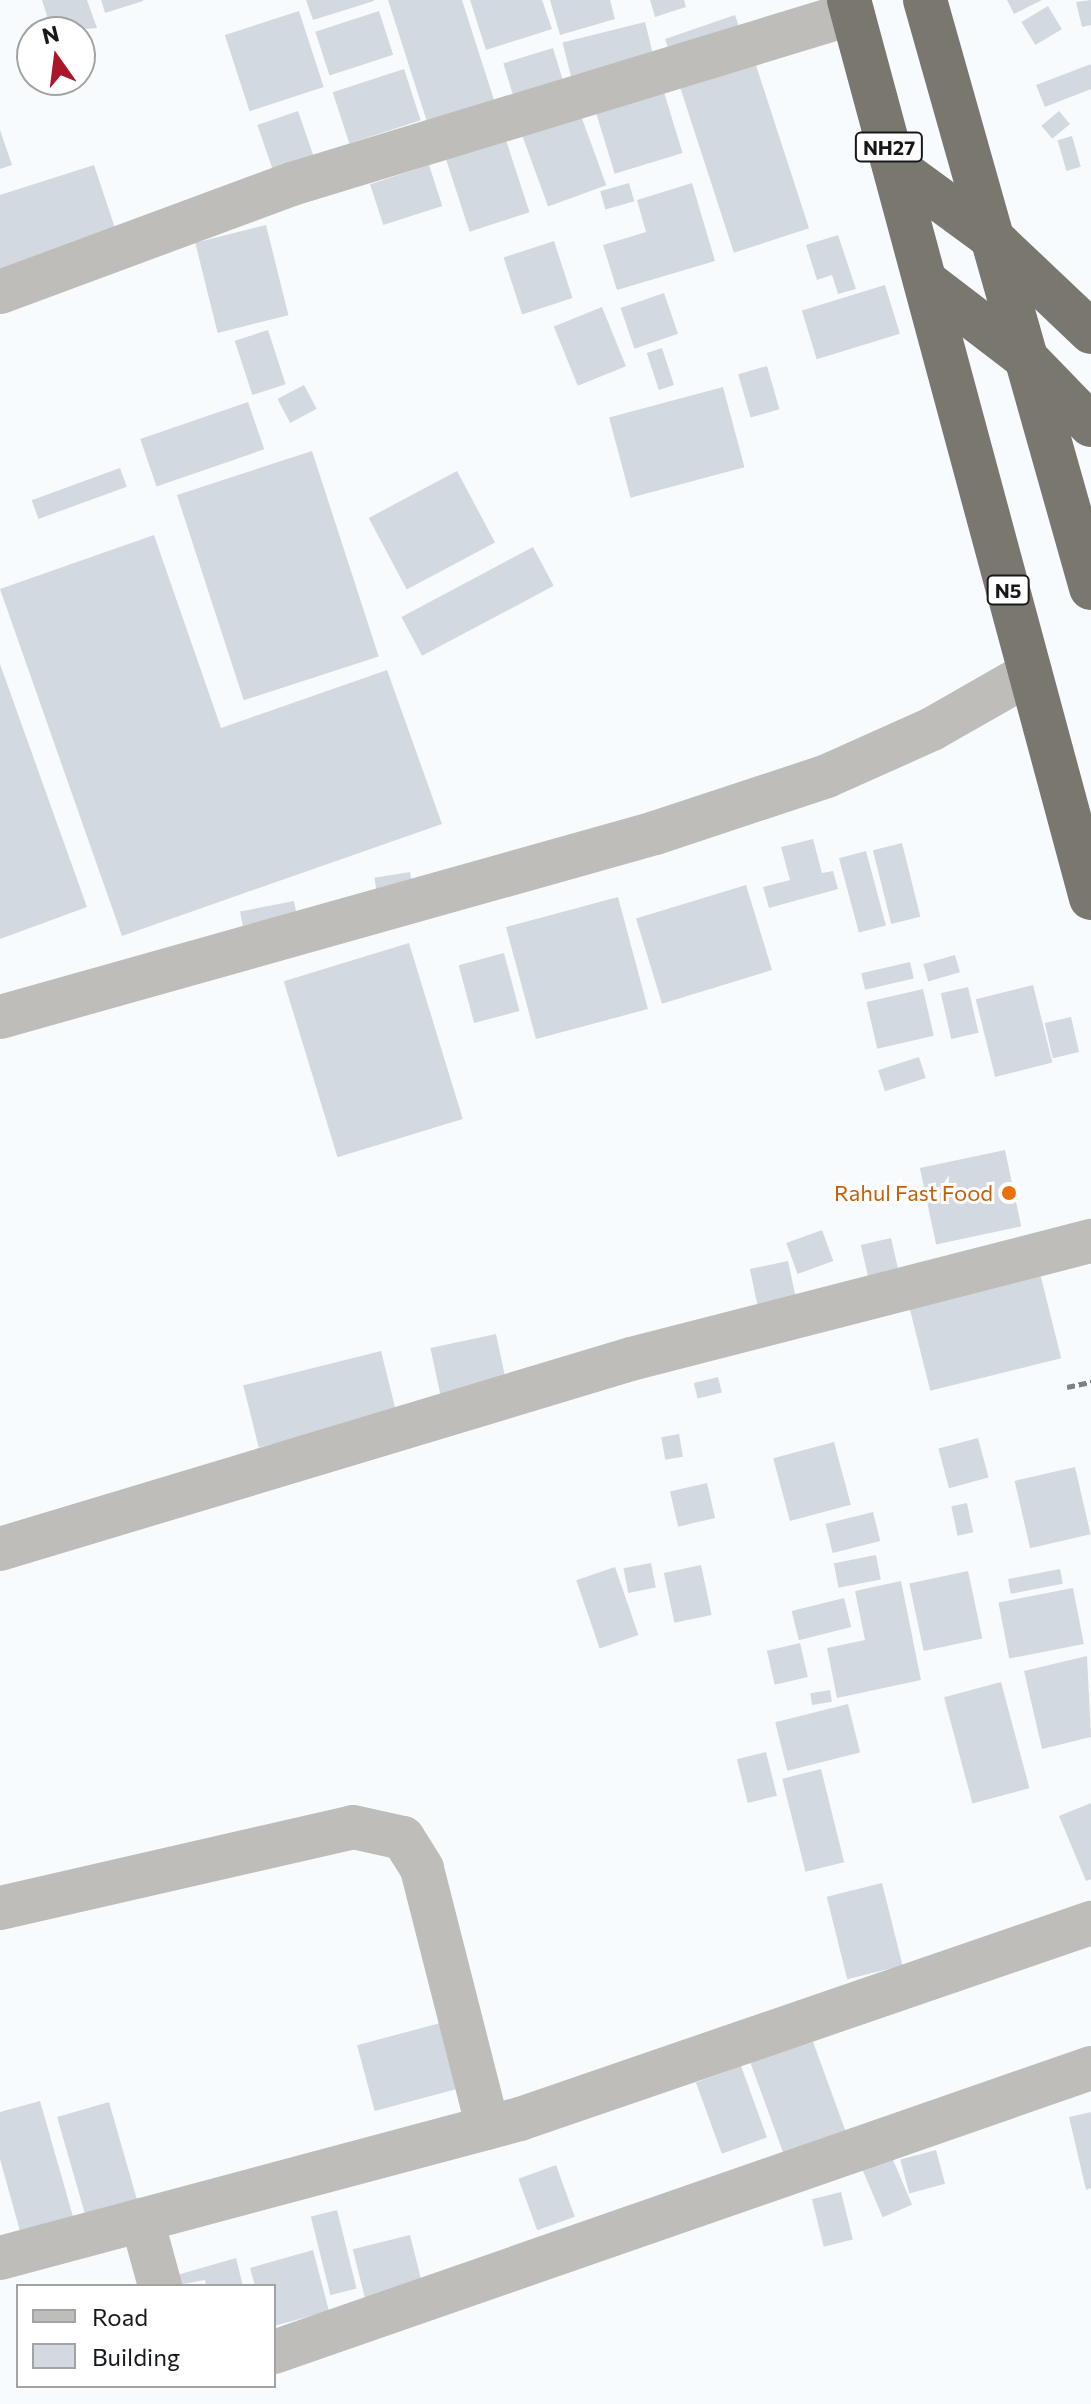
<!DOCTYPE html>
<style>
body{margin:0}
#map{position:relative;width:1091px;height:2404px;overflow:hidden;background:#f8fbfe;font-family:Commissioner,sans-serif}
div>[style]{position:absolute}
.building>*{inset:0;background:#d3d9e1;transform-origin:0 0}
.path>*{height:5px;margin-top:-2.5px;transform-origin:0;background:repeating-linear-gradient(90deg,#7e8183 0 8px,transparent 0 12px)}
.minor>*{height:44px;margin:-22px;padding:0 22px;transform-origin:22px;border-radius:22px;background:#bfbdb9}
.highway>*{height:44px;margin:-22px;padding:0 22px;transform-origin:22px;border-radius:22px;background:#7a776f}
.dots>*{width:22px;height:22px;translate:-50% -50%;box-sizing:border-box;border:4px solid #fff;border-radius:50%}
span{translate:-50% -50%;white-space:nowrap;text-align:center;line-height:1.15;-webkit-text-stroke:6px #fff;paint-order:stroke}
.shield-label span{padding:2px 6px;background:#fff;border:2px solid;border-radius:6px;-webkit-text-stroke-width:0}
.shield-label{font-size:20px;color:#16191b;font-weight:700}
.food-label{font-size:22px;color:#c56008}
.right{translate:-100% -50%;text-align:right}
.legend{position:absolute;left:16px;top:2284px;width:260px;height:104px;box-sizing:border-box;background:#fff;border:2px solid #a2a3a4;margin:0;padding:10px 14px;list-style:none;font-size:24px;color:#16191b}
.legend li{display:flex;align-items:center;gap:16px;height:40px}
.legend b{width:40px;border:2px solid #a2a3a4}
.north{position:absolute;left:16px;top:16px;width:80px;height:80px;box-sizing:border-box;background:#fff;border:2px solid #a2a3a4;border-radius:50%;rotate:346deg;font-size:22px;font-weight:700;line-height:32px;text-align:center;color:#16191b}
.north::after{content:'';display:block;margin:auto;width:28px;height:36px;background:#ab162a;clip-path:polygon(50% 0,100% 100%,50% 72%,0 100%)}
</style>
<div id="map">
<div class="building">
<div style="clip-path:polygon(42px 0,87px 0,97px 28px,52px 32px)"></div>
<div style="clip-path:polygon(101px 0,143px 0,143px 1px,105px 13px)"></div>
<div style="clip-path:polygon(306px 0,374px 0,374px 1px,313px 20px)"></div>
<div style="clip-path:polygon(388px 0,462px 0,494px 100px,427px 122px)"></div>
<div style="clip-path:polygon(470px 0,542px 0,552px 29px,486px 50px)"></div>
<div style="clip-path:polygon(550px 0,610px 0,615px 19px,560px 35px)"></div>
<div style="clip-path:polygon(650px 0,684px 0,686px 7px,655px 17px)"></div>
<div style="clip-path:polygon(1007px 0,1042px 0,1014px 14px)"></div>
<div style="clip-path:polygon(1091px 0,1091px 25px,1082px 27px,1076px 2px)"></div>
<div style="left:1048px;top:6px;width:27px;height:31px;rotate:59deg"></div>
<div style="left:299px;top:11px;width:80px;height:78px;rotate:72deg"></div>
<div style="left:379px;top:11px;width:46px;height:67px;rotate:72deg"></div>
<div style="left:735px;top:15px;width:18px;height:74px;rotate:71deg"></div>
<div style="left:645px;top:22px;width:36px;height:85px;rotate:76deg"></div>
<div style="left:553px;top:48px;width:39px;height:52px;rotate:73deg"></div>
<div style="left:754px;top:59px;width:178px;height:79px;rotate:72deg"></div>
<div style="clip-path:polygon(1091px 64px,1091px 89px,1045px 107px,1036px 85px)"></div>
<div style="left:404px;top:69px;width:54px;height:75px;rotate:72deg"></div>
<div style="left:663px;top:89px;width:67px;height:71px;rotate:73deg"></div>
<div style="left:298px;top:111px;width:53px;height:43px;rotate:71deg"></div>
<div style="left:1059px;top:111px;width:17px;height:23px;rotate:50deg"></div>
<div style="left:580px;top:113px;width:77px;height:62px;rotate:70deg"></div>
<div style="clip-path:polygon(0 130px,12px 165px,0 169px)"></div>
<div style="left:1072px;top:136px;width:32px;height:15px;rotate:74deg"></div>
<div style="left:506px;top:140px;width:76px;height:63px;rotate:72deg"></div>
<div style="clip-path:polygon(94px 165px,116px 231px,0 269px,0 195px)"></div>
<div style="left:429px;top:165px;width:43px;height:62px;rotate:72deg"></div>
<div style="left:629px;top:183px;width:19px;height:30px;rotate:74deg"></div>
<div style="clip-path:polygon(692px 183px,715px 261px,617px 290px,603px 245px,646px 232px,637px 200px)"></div>
<div style="left:266px;top:225px;width:93px;height:73px;rotate:76deg"></div>
<div style="clip-path:polygon(838px 235px,856px 289px,838px 294px,832px 275px,817px 280px,806px 245px)"></div>
<div style="left:554px;top:241px;width:60px;height:53px;rotate:72deg"></div>
<div style="left:885px;top:285px;width:51px;height:87px;rotate:73deg"></div>
<div style="left:664px;top:293px;width:43px;height:46px;rotate:71deg"></div>
<div style="left:602px;top:307px;width:64px;height:52px;rotate:68deg"></div>
<div style="left:268px;top:330px;width:57px;height:35px;rotate:72deg"></div>
<div style="left:662px;top:348px;width:39px;height:16px;rotate:72deg"></div>
<div style="left:767px;top:366px;width:45px;height:30px;rotate:74deg"></div>
<div style="left:304px;top:385px;width:27px;height:30px;rotate:62deg"></div>
<div style="left:723px;top:387px;width:83px;height:118px;rotate:75deg"></div>
<div style="left:248px;top:402px;width:50px;height:114px;rotate:71deg"></div>
<div style="left:312px;top:451px;width:216px;height:142px;rotate:72deg"></div>
<div style="left:120px;top:468px;width:20px;height:94px;rotate:70deg"></div>
<div style="left:457px;top:471px;width:81px;height:100px;rotate:62deg"></div>
<div style="clip-path:polygon(154px 535px,221px 728px,387px 670px,442px 824px,122px 936px,0 589px)"></div>
<div style="left:533px;top:547px;width:44px;height:149px;rotate:62deg"></div>
<div style="clip-path:polygon(0 664px,87px 907px,0 939px)"></div>
<div style="clip-path:polygon(813px 839px,822px 873px,833px 871px,838px 889px,769px 908px,763px 887px,790px 880px,781px 847px)"></div>
<div style="left:902px;top:843px;width:76px;height:30px;rotate:76deg"></div>
<div style="left:866px;top:851px;width:77px;height:28px;rotate:75deg"></div>
<div style="left:410px;top:872px;width:19px;height:36px;rotate:81deg"></div>
<div style="left:746px;top:885px;width:89px;height:115px;rotate:73deg"></div>
<div style="left:618px;top:897px;width:116px;height:116px;rotate:75deg"></div>
<div style="left:294px;top:901px;width:20px;height:55px;rotate:79deg"></div>
<div style="left:409px;top:943px;width:184px;height:131px;rotate:73deg"></div>
<div style="left:504px;top:953px;width:60px;height:47px;rotate:75deg"></div>
<div style="left:955px;top:955px;width:18px;height:33px;rotate:74deg"></div>
<div style="left:910px;top:962px;width:17px;height:50px;rotate:77deg"></div>
<div style="left:1033px;top:985px;width:80px;height:59px;rotate:76deg"></div>
<div style="left:968px;top:987px;width:47px;height:28px;rotate:77deg"></div>
<div style="left:923px;top:989px;width:48px;height:58px;rotate:77deg"></div>
<div style="left:1071px;top:1017px;width:36px;height:27px;rotate:77deg"></div>
<div style="left:919px;top:1057px;width:22px;height:43px;rotate:72deg"></div>
<div style="left:1005px;top:1150px;width:78px;height:87px;rotate:78deg"></div>
<div style="left:822px;top:1230px;width:33px;height:38px;rotate:70deg"></div>
<div style="left:891px;top:1238px;width:41px;height:31px;rotate:77deg"></div>
<div style="left:788px;top:1261px;width:44px;height:39px;rotate:78deg"></div>
<div style="left:1038px;top:1265px;width:96px;height:135px;rotate:76deg"></div>
<div style="left:496px;top:1334px;width:56px;height:67px;rotate:78deg"></div>
<div style="left:381px;top:1351px;width:64px;height:142px;rotate:76deg"></div>
<div style="left:718px;top:1377px;width:16px;height:25px;rotate:76deg"></div>
<div style="left:679px;top:1434px;width:23px;height:18px;rotate:80deg"></div>
<div style="left:978px;top:1438px;width:41px;height:41px;rotate:75deg"></div>
<div style="left:834px;top:1442px;width:65px;height:63px;rotate:75deg"></div>
<div style="left:1075px;top:1467px;width:69px;height:62px;rotate:77deg"></div>
<div style="left:707px;top:1483px;width:36px;height:38px;rotate:77deg"></div>
<div style="left:967px;top:1503px;width:30px;height:16px;rotate:78deg"></div>
<div style="left:873px;top:1512px;width:30px;height:49px;rotate:76deg"></div>
<div style="left:876px;top:1555px;width:25px;height:43px;rotate:79deg"></div>
<div style="left:651px;top:1563px;width:25px;height:28px;rotate:79deg"></div>
<div style="left:701px;top:1565px;width:51px;height:38px;rotate:78deg"></div>
<div style="left:615px;top:1567px;width:72px;height:41px;rotate:71deg"></div>
<div style="left:1060px;top:1569px;width:15px;height:53px;rotate:79deg"></div>
<div style="left:968px;top:1571px;width:69px;height:60px;rotate:78deg"></div>
<div style="clip-path:polygon(901px 1581px,921px 1680px,837px 1698px,827px 1648px,865px 1640px,855px 1591px)"></div>
<div style="left:1073px;top:1588px;width:57px;height:76px;rotate:79deg"></div>
<div style="left:844px;top:1598px;width:30px;height:54px;rotate:76deg"></div>
<div style="left:800px;top:1643px;width:35px;height:34px;rotate:77deg"></div>
<div style="clip-path:polygon(1087px 1656px,1091px 1737px,1042px 1749px,1024px 1671px)"></div>
<div style="left:1001px;top:1682px;width:110px;height:59px;rotate:75deg"></div>
<div style="left:830px;top:1690px;width:12px;height:20px;rotate:81deg"></div>
<div style="left:848px;top:1704px;width:50px;height:75px;rotate:76deg"></div>
<div style="left:766px;top:1752px;width:45px;height:30px;rotate:76deg"></div>
<div style="left:821px;top:1769px;width:96px;height:40px;rotate:76deg"></div>
<div style="clip-path:polygon(1091px 1803px,1091px 1879px,1086px 1881px,1059px 1816px)"></div>
<div style="left:882px;top:1883px;width:85px;height:57px;rotate:76deg"></div>
<div style="left:444px;top:2022px;width:68px;height:90px;rotate:75deg"></div>
<div style="left:812px;top:2039px;width:106px;height:66px;rotate:70deg"></div>
<div style="left:741px;top:2066px;width:76px;height:48px;rotate:70deg"></div>
<div style="clip-path:polygon(40px 2101px,74px 2220px,21px 2235px,0 2159px,0 2112px)"></div>
<div style="left:109px;top:2102px;width:110px;height:54px;rotate:74deg"></div>
<div style="clip-path:polygon(1091px 2112px,1091px 2188px,1086px 2190px,1069px 2117px)"></div>
<div style="left:936px;top:2150px;width:35px;height:37px;rotate:75deg"></div>
<div style="left:891px;top:2155px;width:54px;height:32px;rotate:67deg"></div>
<div style="left:556px;top:2165px;width:55px;height:40px;rotate:70deg"></div>
<div style="left:841px;top:2192px;width:49px;height:30px;rotate:76deg"></div>
<div style="left:337px;top:2210px;width:81px;height:27px;rotate:76deg"></div>
<div style="left:410px;top:2235px;width:56px;height:59px;rotate:76deg"></div>
<div style="clip-path:polygon(313px 2250px,329px 2311px,274px 2326px,274px 2286px,255px 2286px,250px 2268px)"></div>
<div style="clip-path:polygon(236px 2258px,243px 2286px,206px 2286px,205px 2280px,172px 2286px,170px 2277px)"></div>
</div>
<div class="path">
<div style="left:1067px;top:1387px;width:25px;rotate:-12deg"></div>
</div>
<div class="minor">
<div style="left:0;top:292px;width:311px;rotate:-20.3deg"></div>
<div style="left:292px;top:184px;width:586px;rotate:-16.95deg"></div>
<div style="left:0;top:1017px;width:680px;rotate:-15.69deg"></div>
<div style="left:655px;top:833px;width:181px;rotate:-18.3deg"></div>
<div style="left:827px;top:776px;width:115px;rotate:-24.1deg"></div>
<div style="left:932px;top:729px;width:113px;rotate:-29.7deg"></div>
<div style="left:0;top:1549px;width:659px;rotate:-16.76deg"></div>
<div style="left:631px;top:1359px;width:475px;rotate:-14.4deg"></div>
<div style="left:0;top:1908px;width:362px;rotate:-12.9deg"></div>
<div style="left:353px;top:1827px;width:51px;rotate:12.4deg"></div>
<div style="left:403px;top:1838px;width:36px;rotate:58deg"></div>
<div style="left:422px;top:1869px;width:267px;rotate:75.7deg"></div>
<div style="left:142px;top:2220px;width:68px;rotate:74.7deg"></div>
<div style="left:0;top:2258px;width:538px;rotate:-14.97deg"></div>
<div style="left:520px;top:2119px;width:604px;rotate:-18.95deg"></div>
<div style="left:274px;top:2352px;width:865px;rotate:-19.17deg"></div>
</div>
<div class="highway">
<div style="left:849px;top:0;width:930px;rotate:74.92deg"></div>
<div style="left:925px;top:0;width:611px;rotate:74.23deg"></div>
<div style="left:894px;top:166px;width:120px;rotate:36.2deg"></div>
<div style="left:991px;top:237px;width:138px;rotate:43.5deg"></div>
<div style="left:925px;top:281px;width:128px;rotate:37.4deg"></div>
<div style="left:1027px;top:359px;width:92px;rotate:45.9deg"></div>
</div>
<div class="dots">
<div style="left:1009px;top:1193px;background:#e8710a"></div>
</div>
<div class="shield-label">
<span style="left:889px;top:147px">NH27</span>
<span style="left:1008px;top:590px">N5</span>
</div>
<div class="food-label">
<span class="right" style="left:993px;top:1193px">Rahul Fast Food</span>
</div>
<ul class="legend">
<li><b style="height:10px;background:#bfbdb9"></b>Road</li>
<li><b style="height:22px;background:#d3d9e1"></b>Building</li>
</ul>
<div class="north">N</div>
</div>
